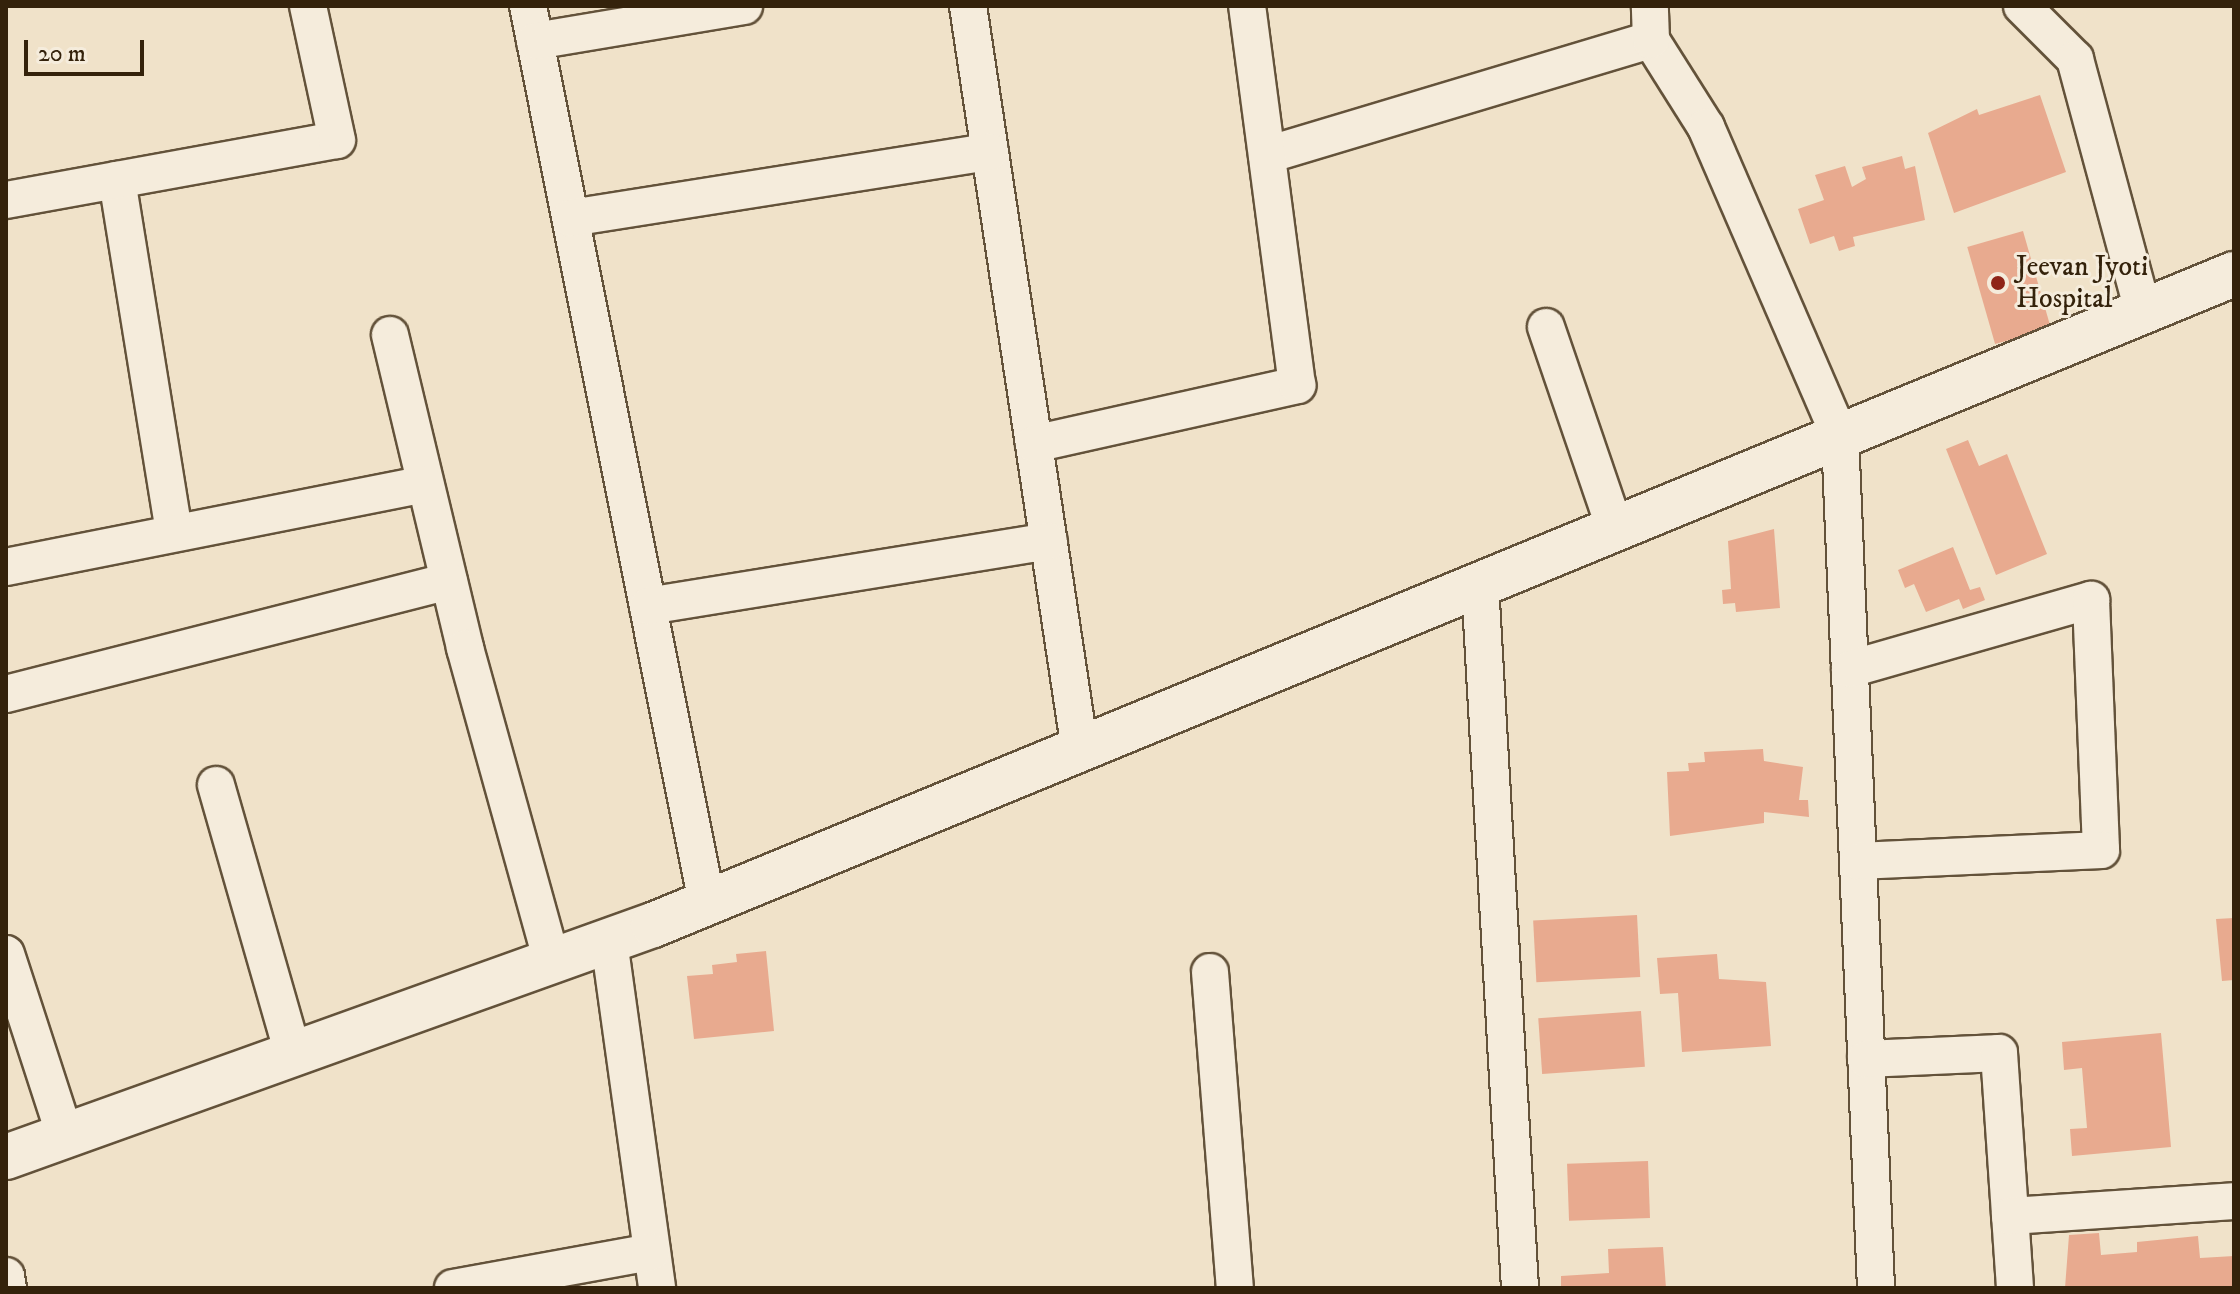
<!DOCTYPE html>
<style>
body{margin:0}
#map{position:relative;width:2240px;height:1294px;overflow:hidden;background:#f0e2c9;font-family:"IM FELL DW Pica",serif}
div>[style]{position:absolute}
.building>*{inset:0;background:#e8aa8f;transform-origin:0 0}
.roads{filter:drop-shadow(2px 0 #63523a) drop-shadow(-2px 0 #63523a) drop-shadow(0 2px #63523a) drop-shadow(0 -2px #63523a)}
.minor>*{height:36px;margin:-18px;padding:0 18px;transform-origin:18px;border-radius:18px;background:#f5ecdc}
.tertiary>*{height:44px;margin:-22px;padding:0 22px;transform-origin:22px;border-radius:22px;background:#f5ecdc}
.dots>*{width:22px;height:22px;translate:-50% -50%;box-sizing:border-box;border:4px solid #f5ecdc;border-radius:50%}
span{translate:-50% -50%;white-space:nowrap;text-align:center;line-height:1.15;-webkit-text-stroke:6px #f5ecdc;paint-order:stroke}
.poi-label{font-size:28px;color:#34220b}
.left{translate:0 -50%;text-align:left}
.frame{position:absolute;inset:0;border:8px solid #34220b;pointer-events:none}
.scale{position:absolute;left:24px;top:40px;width:120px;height:36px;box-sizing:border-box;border:4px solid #34220b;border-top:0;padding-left:10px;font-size:24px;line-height:28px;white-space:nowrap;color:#34220b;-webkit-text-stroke:6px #f5ecdc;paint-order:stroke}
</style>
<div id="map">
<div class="building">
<div style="clip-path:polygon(2040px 95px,2066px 172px,1954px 213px,1928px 133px,1977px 109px,1979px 115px)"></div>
<div style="clip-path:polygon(1902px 156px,1905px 169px,1915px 166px,1925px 220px,1853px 237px,1855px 246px,1839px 251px,1834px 236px,1810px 244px,1798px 209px,1824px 200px,1815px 175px,1845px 166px,1852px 187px,1866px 179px,1862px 167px)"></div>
<div style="left:2023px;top:231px;width:101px;height:58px;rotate:74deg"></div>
<div style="clip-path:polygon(1968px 440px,1979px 466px,2007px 454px,2047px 554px,1996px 575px,1946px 449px)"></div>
<div style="clip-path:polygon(1774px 529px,1780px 608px,1736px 612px,1735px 603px,1723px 604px,1722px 590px,1731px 589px,1728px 541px)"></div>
<div style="clip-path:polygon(1953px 547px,1970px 590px,1980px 587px,1985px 600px,1963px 609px,1959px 599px,1926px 612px,1914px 584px,1905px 588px,1898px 570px)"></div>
<div style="clip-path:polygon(1763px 749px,1764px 761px,1803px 767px,1799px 800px,1808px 800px,1809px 817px,1764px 812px,1764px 823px,1670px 836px,1667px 772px,1689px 771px,1688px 763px,1705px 762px,1704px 752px)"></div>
<div style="left:1637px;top:915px;width:62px;height:104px;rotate:87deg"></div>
<div style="clip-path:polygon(2234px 918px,2234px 980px,2222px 981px,2216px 919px)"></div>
<div style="clip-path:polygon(766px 951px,774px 1031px,694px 1039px,687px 976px,713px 974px,712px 965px,737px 962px,736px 954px)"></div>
<div style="clip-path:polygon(1717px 954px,1719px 979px,1766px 982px,1771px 1046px,1682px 1052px,1678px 993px,1660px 994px,1657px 958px)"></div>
<div style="left:1641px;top:1011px;width:56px;height:103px;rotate:86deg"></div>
<div style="clip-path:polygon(2161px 1033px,2171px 1147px,2072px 1156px,2070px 1129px,2087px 1128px,2082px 1068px,2064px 1070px,2062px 1042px)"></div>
<div style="left:1648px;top:1161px;width:57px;height:81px;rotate:88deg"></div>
<div style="clip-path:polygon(2099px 1233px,2101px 1255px,2137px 1252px,2137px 1242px,2198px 1236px,2200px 1258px,2234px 1256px,2234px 1288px,2065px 1288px,2069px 1235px)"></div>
<div style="clip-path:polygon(1663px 1247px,1666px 1288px,1561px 1288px,1561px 1276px,1609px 1273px,1608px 1249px)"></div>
</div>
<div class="roads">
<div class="minor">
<div style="left:528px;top:6px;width:915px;rotate:78.71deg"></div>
<div style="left:968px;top:6px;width:752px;rotate:81.44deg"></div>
<div style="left:2022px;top:6px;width:75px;rotate:45deg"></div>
<div style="left:2075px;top:59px;width:261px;rotate:74.9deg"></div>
<div style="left:1651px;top:40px;width:103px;rotate:57.7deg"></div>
<div style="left:1706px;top:127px;width:337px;rotate:66.6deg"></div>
<div style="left:1840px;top:436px;width:853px;rotate:87.58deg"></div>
<div style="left:535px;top:41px;width:212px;rotate:-9.5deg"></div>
<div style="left:1267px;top:155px;width:401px;rotate:-16.7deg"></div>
<div style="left:1651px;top:40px;width:34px;rotate:-92deg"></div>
<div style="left:117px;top:180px;width:357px;rotate:80.8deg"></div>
<div style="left:6px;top:200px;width:336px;rotate:-10.3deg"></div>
<div style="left:337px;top:140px;width:137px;rotate:-102.2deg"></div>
<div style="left:571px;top:218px;width:424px;rotate:-9deg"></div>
<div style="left:1546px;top:327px;width:213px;rotate:71.1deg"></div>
<div style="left:390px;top:335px;width:322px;rotate:76.5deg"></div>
<div style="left:465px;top:648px;width:325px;rotate:74.5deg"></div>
<div style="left:1034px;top:444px;width:270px;rotate:-12.6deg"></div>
<div style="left:1297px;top:385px;width:382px;rotate:-97.5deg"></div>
<div style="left:6px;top:567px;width:427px;rotate:-11.2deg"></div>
<div style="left:1480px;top:584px;width:705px;rotate:86.75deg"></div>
<div style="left:648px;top:606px;width:406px;rotate:-9.2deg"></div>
<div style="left:1850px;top:669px;width:251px;rotate:-16deg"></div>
<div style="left:2091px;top:600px;width:250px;rotate:87.7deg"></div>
<div style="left:2101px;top:850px;width:243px;rotate:177.4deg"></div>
<div style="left:6px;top:694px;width:457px;rotate:-14.3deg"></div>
<div style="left:216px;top:785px;width:280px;rotate:74deg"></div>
<div style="left:609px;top:941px;width:350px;rotate:82.1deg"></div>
<div style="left:6px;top:954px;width:191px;rotate:72deg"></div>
<div style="left:1210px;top:972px;width:317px;rotate:85.5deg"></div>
<div style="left:1866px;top:1059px;width:133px;rotate:-2.6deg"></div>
<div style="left:1999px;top:1053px;width:236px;rotate:86.1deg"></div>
<div style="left:2010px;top:1216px;width:225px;rotate:-3.8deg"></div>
<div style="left:6px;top:1276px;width:12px;rotate:81deg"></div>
<div style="left:453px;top:1288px;width:202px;rotate:-10.3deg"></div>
</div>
<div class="tertiary">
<div style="left:6px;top:1157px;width:687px;rotate:-19.73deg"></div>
<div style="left:653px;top:925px;width:1710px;rotate:-22.38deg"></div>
</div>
</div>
<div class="dots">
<div style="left:1998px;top:283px;background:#8f2418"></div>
</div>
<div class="poi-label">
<span class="left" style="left:2016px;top:283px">Jeevan Jyoti<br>Hospital</span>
</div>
<div class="frame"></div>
<div class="scale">20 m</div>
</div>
